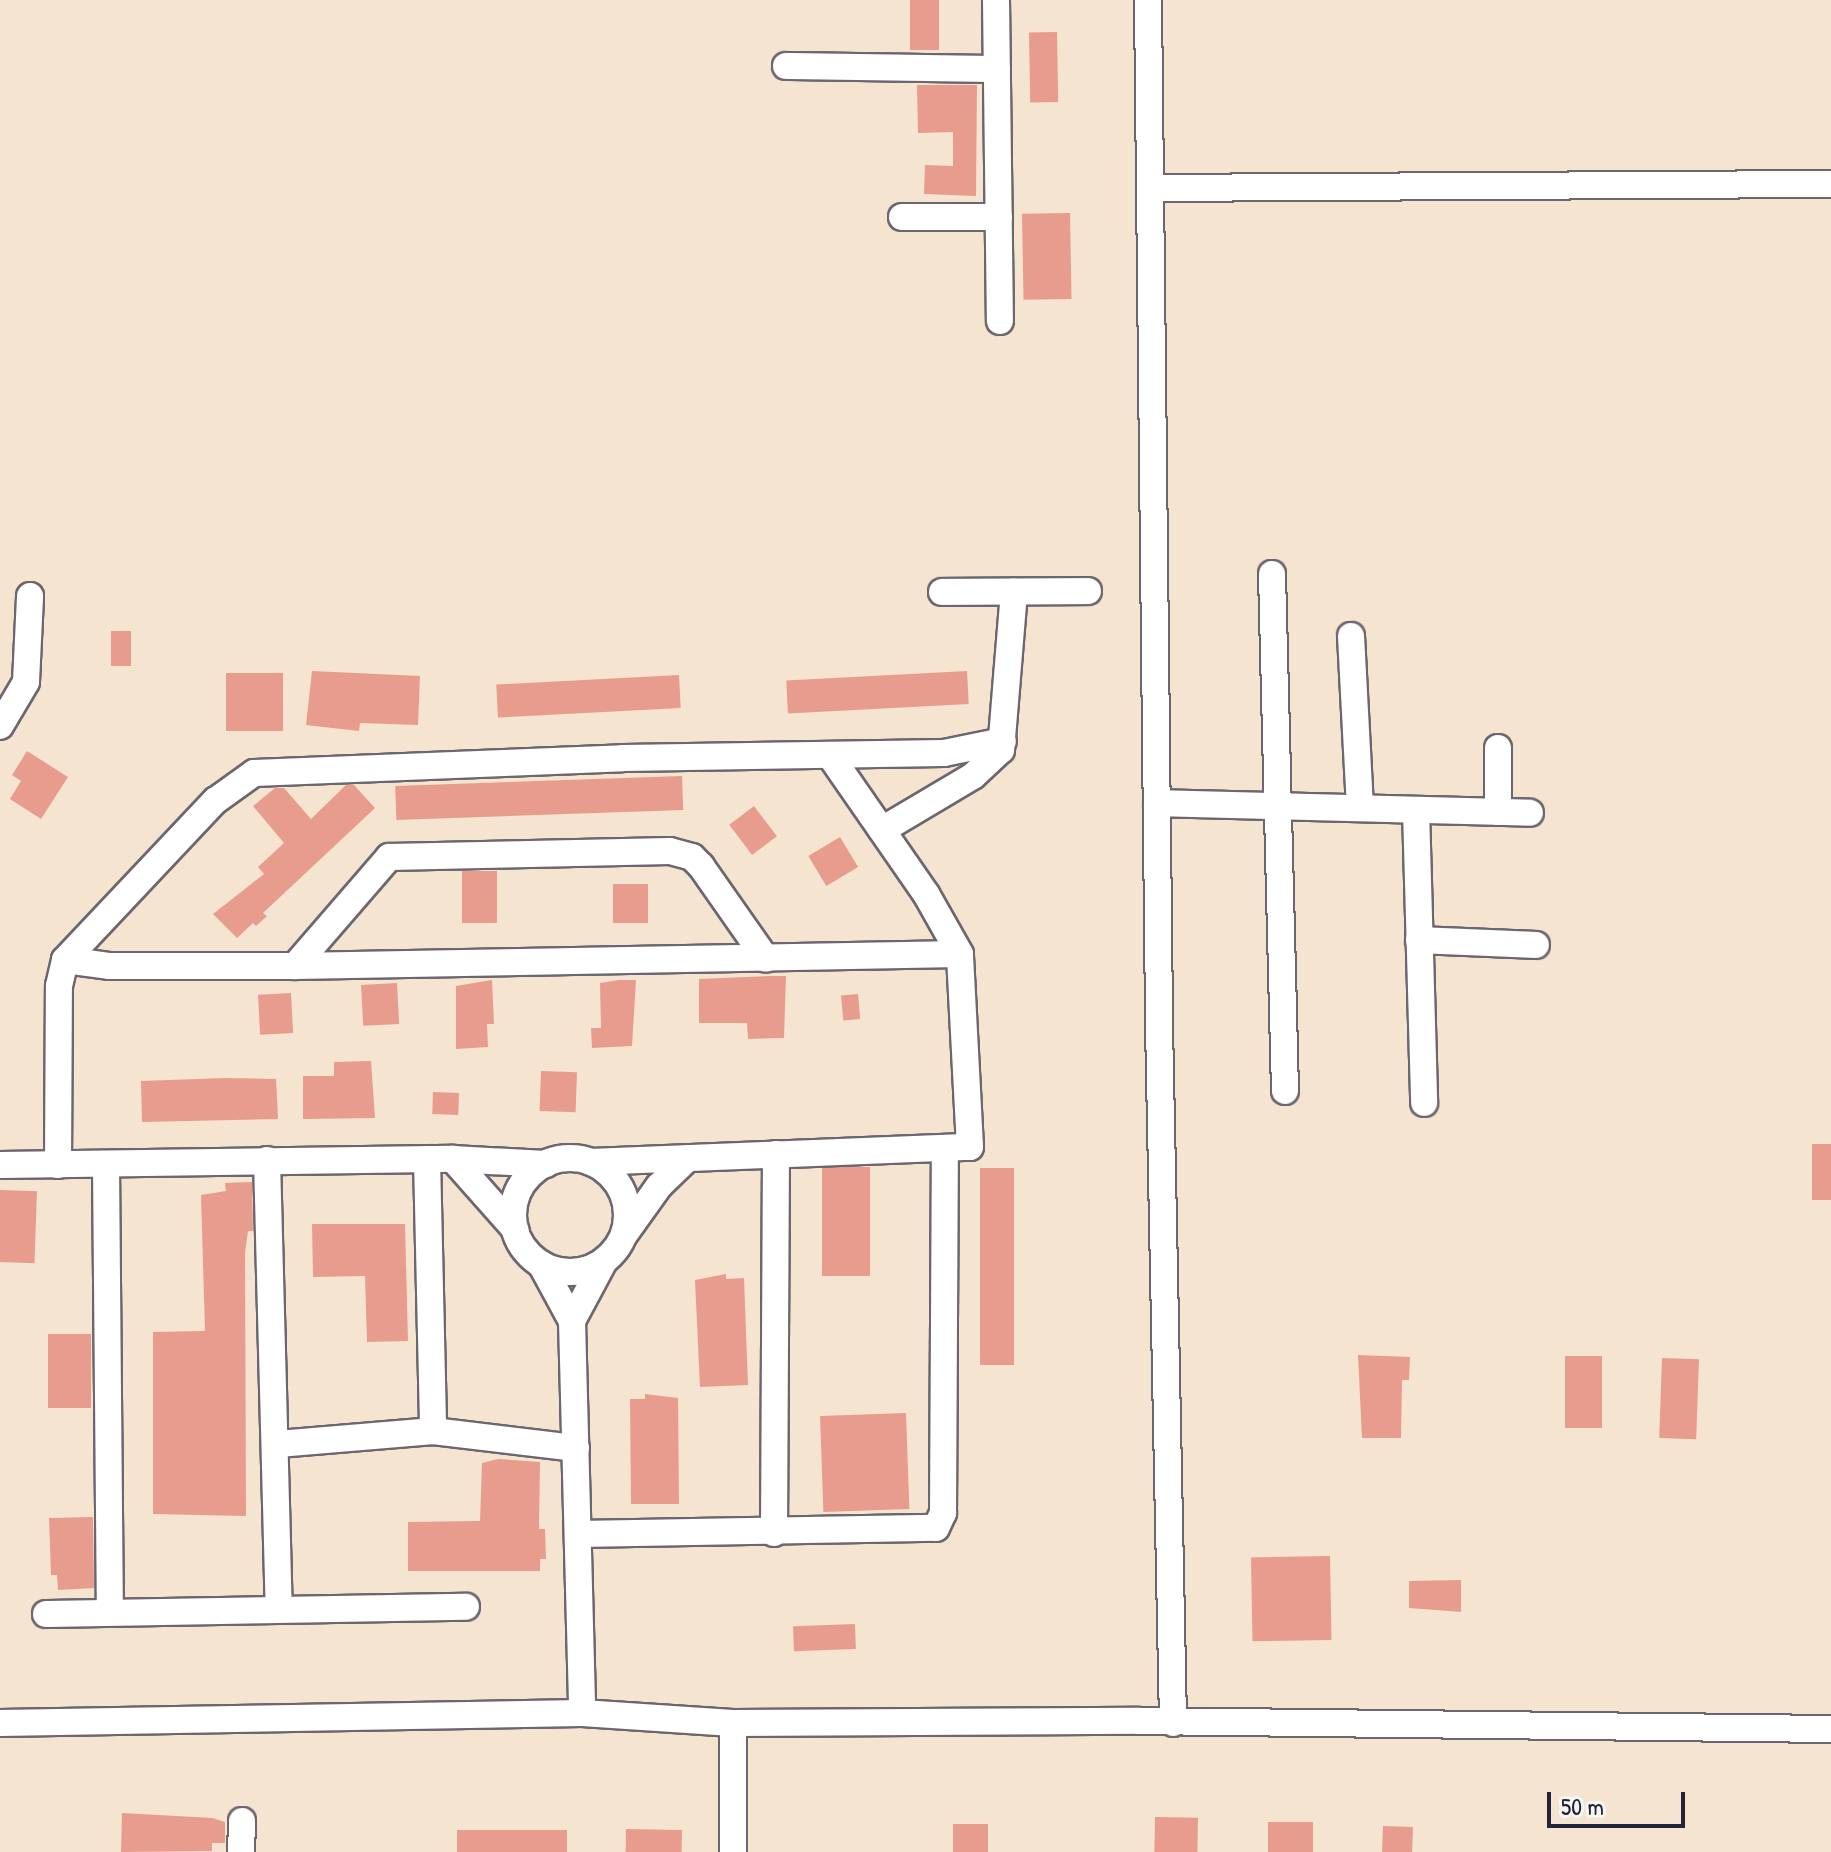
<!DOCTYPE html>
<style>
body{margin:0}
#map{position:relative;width:1831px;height:1852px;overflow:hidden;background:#f5e4d0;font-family:"Patrick Hand",sans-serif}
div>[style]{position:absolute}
.building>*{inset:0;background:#e89c8e;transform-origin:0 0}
.roads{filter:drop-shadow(2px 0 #6c666f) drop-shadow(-2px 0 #6c666f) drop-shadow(0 2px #6c666f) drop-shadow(0 -2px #6c666f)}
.minor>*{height:26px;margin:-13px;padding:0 13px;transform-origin:13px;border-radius:13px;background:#fff}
.minor>.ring{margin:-13px;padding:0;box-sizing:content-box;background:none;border:26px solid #fff;border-radius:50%}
span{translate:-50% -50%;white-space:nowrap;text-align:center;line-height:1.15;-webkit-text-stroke:6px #f6f6f2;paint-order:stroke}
.scale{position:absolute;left:1547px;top:1792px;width:138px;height:36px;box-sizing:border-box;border:4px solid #22223b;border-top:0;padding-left:10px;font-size:24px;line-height:28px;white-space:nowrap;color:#22223b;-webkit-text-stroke:6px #f6f6f2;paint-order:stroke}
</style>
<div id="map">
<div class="building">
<div style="left:910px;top:0;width:29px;height:50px"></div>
<div style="left:1057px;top:32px;width:70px;height:28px;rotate:89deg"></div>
<div style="clip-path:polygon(917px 85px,977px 85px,976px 196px,924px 194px,925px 165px,953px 166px,953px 132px,918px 133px)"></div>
<div style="left:1070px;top:213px;width:86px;height:48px;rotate:89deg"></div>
<div style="left:111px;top:631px;width:20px;height:35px"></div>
<div style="clip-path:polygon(312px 671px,420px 676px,418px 725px,360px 723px,359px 731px,306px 725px)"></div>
<div style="left:967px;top:671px;width:33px;height:181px;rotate:87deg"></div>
<div style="left:226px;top:673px;width:57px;height:58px"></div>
<div style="left:679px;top:675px;width:33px;height:183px;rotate:87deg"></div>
<div style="clip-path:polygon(27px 751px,68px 777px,41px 819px,10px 799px,21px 781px,12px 775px)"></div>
<div style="left:682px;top:776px;width:34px;height:287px;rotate:88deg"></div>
<div style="clip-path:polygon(346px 785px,354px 785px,375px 808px,263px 913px,267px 916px,256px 926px,253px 923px,237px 938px,213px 914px,264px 874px,258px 867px,284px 843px,253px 806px,275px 788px,284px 788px,311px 819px)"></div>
<div style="left:754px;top:806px;width:38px;height:31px;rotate:53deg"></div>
<div style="left:840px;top:837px;width:35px;height:37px;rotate:59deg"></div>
<div style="left:462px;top:871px;width:35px;height:52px"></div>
<div style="left:613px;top:884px;width:35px;height:39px"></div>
<div style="clip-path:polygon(768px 976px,786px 976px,784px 1038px,748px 1039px,747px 1023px,699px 1023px,699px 979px)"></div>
<div style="clip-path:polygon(492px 980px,494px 1024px,487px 1024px,488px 1047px,456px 1049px,456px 986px)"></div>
<div style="clip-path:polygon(619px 980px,636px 980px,632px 1046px,592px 1048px,591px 1028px,601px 1028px,600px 983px)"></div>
<div style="left:397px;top:983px;width:41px;height:36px;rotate:87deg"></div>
<div style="left:291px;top:993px;width:40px;height:33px;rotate:87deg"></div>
<div style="left:858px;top:994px;width:25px;height:17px;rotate:85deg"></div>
<div style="clip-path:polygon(371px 1061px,375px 1118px,303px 1119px,303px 1076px,334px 1076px,334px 1062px)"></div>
<div style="left:541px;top:1071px;width:36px;height:40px;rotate:2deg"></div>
<div style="clip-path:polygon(225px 1078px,276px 1079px,278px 1119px,142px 1122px,141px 1081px)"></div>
<div style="left:433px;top:1092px;width:26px;height:22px;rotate:2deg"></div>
<div style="left:1812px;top:1144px;width:19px;height:56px"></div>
<div style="left:870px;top:1167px;width:109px;height:48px;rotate:90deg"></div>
<div style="left:980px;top:1168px;width:34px;height:197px"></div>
<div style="clip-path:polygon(252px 1182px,253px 1231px,248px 1231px,245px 1253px,246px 1516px,153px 1514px,153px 1332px,205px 1331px,201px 1195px,226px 1191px,225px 1183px)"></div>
<div style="left:0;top:1190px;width:37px;height:72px;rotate:2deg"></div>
<div style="clip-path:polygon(312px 1224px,405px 1224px,408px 1341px,367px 1342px,365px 1276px,313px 1277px)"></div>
<div style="clip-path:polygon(726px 1274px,726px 1279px,744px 1278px,748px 1385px,700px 1387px,695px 1280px)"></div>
<div style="left:48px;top:1334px;width:43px;height:74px"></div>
<div style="clip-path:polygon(1358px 1355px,1410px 1357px,1409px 1380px,1402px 1380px,1401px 1438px,1362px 1438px)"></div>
<div style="left:1565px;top:1356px;width:37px;height:72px"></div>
<div style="left:1662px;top:1358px;width:37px;height:80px;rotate:2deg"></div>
<div style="clip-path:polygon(645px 1394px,678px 1398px,679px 1504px,631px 1504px,630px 1399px,645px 1399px)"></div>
<div style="left:906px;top:1413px;width:96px;height:86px;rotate:88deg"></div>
<div style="clip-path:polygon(498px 1459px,540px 1462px,539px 1529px,545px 1529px,546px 1559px,540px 1559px,540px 1571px,408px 1571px,408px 1522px,480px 1521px,482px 1463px)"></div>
<div style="clip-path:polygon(93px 1517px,94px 1588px,58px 1590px,57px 1575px,51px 1575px,49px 1518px)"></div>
<div style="left:1330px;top:1556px;width:84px;height:79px;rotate:89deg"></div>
<div style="clip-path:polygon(1461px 1580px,1461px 1612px,1409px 1608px,1409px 1581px)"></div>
<div style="left:855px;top:1624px;width:25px;height:62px;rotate:88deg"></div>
<div style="clip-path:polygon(122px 1813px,213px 1818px,225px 1822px,225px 1843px,212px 1843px,212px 1851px,121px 1852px)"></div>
<div style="left:1155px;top:1817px;width:43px;height:35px;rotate:1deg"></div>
<div style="left:1268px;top:1822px;width:45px;height:30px"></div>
<div style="left:953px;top:1824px;width:35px;height:28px"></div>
<div style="left:1383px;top:1826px;width:30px;height:26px;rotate:2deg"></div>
<div style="left:626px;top:1829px;width:56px;height:23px;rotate:1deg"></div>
<div style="left:457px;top:1830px;width:110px;height:22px"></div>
</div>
<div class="roads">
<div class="minor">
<div style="left:996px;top:0;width:321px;rotate:89.3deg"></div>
<div style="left:1148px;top:0;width:1024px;rotate:89.38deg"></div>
<div style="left:1159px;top:1024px;width:699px;rotate:88.85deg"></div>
<div style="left:786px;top:66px;width:211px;rotate:0.8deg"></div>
<div style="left:1150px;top:188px;width:681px;rotate:-0.34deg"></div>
<div style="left:902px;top:217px;width:97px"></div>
<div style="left:1272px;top:574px;width:517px;rotate:88.56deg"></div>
<div style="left:942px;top:592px;width:146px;rotate:-0.4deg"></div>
<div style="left:1351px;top:636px;width:172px;rotate:87deg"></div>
<div style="left:0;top:726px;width:51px;rotate:-59.4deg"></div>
<div style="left:26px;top:682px;width:86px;rotate:-87.3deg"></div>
<div style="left:1498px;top:748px;width:64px;rotate:90deg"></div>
<div style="left:1157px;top:803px;width:373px;rotate:1.5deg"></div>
<div style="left:1416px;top:810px;width:293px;rotate:88.4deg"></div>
<div style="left:882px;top:830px;width:106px;rotate:-30.7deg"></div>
<div style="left:973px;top:776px;width:38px;rotate:-43deg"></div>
<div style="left:1001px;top:750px;width:159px;rotate:-85.3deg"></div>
<div style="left:1419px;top:940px;width:117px;rotate:2.4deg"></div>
<div style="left:65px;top:960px;width:44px;rotate:7.8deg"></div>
<div style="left:109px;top:966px;width:186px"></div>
<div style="left:295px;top:966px;width:665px;rotate:-1.03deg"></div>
<div style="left:295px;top:966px;width:144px;rotate:-49.2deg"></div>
<div style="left:389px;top:857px;width:281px;rotate:-1.2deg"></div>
<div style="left:670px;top:851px;width:23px;rotate:15deg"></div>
<div style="left:692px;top:857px;width:13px;rotate:45deg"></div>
<div style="left:701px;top:866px;width:113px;rotate:55deg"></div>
<div class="ring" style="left:513px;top:1158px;width:88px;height:88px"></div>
<div style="left:427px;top:1159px;width:272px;rotate:88.7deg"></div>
<div style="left:453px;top:1159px;width:94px;rotate:48.5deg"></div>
<div style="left:267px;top:1160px;width:447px;rotate:88.5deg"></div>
<div style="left:591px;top:1162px;width:379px;rotate:-2.3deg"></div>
<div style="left:970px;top:1147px;width:193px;rotate:-93deg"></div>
<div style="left:960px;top:954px;width:69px;rotate:-119.5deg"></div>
<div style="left:926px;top:894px;width:167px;rotate:-124.7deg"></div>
<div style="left:0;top:1165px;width:453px;rotate:-0.8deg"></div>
<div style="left:453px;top:1159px;width:93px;rotate:3.1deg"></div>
<div style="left:58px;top:1165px;width:179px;rotate:-89.7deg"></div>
<div style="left:59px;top:986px;width:27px;rotate:-77deg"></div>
<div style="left:65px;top:960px;width:219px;rotate:-46.7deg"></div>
<div style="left:215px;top:801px;width:48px;rotate:-35.7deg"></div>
<div style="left:254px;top:773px;width:369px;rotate:-2.3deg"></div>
<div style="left:623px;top:758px;width:321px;rotate:-0.9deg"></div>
<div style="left:944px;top:753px;width:60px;rotate:-11.5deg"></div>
<div style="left:106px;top:1165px;width:446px;rotate:89.5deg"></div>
<div style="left:624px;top:1235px;width:60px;rotate:-54.5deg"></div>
<div style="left:659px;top:1186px;width:40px;rotate:-44deg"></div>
<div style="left:541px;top:1264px;width:65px;rotate:61.5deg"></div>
<div style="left:572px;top:1321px;width:392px;rotate:88.5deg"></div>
<div style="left:572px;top:1321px;width:68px;rotate:-61.9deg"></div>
<div style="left:278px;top:1444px;width:156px;rotate:-4.8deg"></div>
<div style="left:433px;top:1431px;width:144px;rotate:6.8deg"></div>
<div style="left:774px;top:1533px;width:379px;rotate:-89.7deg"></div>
<div style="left:578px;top:1534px;width:358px;rotate:-1deg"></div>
<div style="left:936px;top:1528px;width:17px;rotate:-65deg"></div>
<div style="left:943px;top:1513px;width:361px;rotate:-89.7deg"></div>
<div style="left:46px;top:1614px;width:420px;rotate:-1deg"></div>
<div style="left:0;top:1723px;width:582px;rotate:-0.98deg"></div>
<div style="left:582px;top:1713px;width:151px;rotate:3.8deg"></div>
<div style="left:733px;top:1723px;width:406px;rotate:-0.3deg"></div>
<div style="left:1139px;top:1721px;width:692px;rotate:0.66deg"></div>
<div style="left:241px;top:1852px;width:31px;rotate:-88deg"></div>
<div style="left:733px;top:1852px;width:129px;rotate:-90deg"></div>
</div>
</div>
<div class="scale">50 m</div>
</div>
